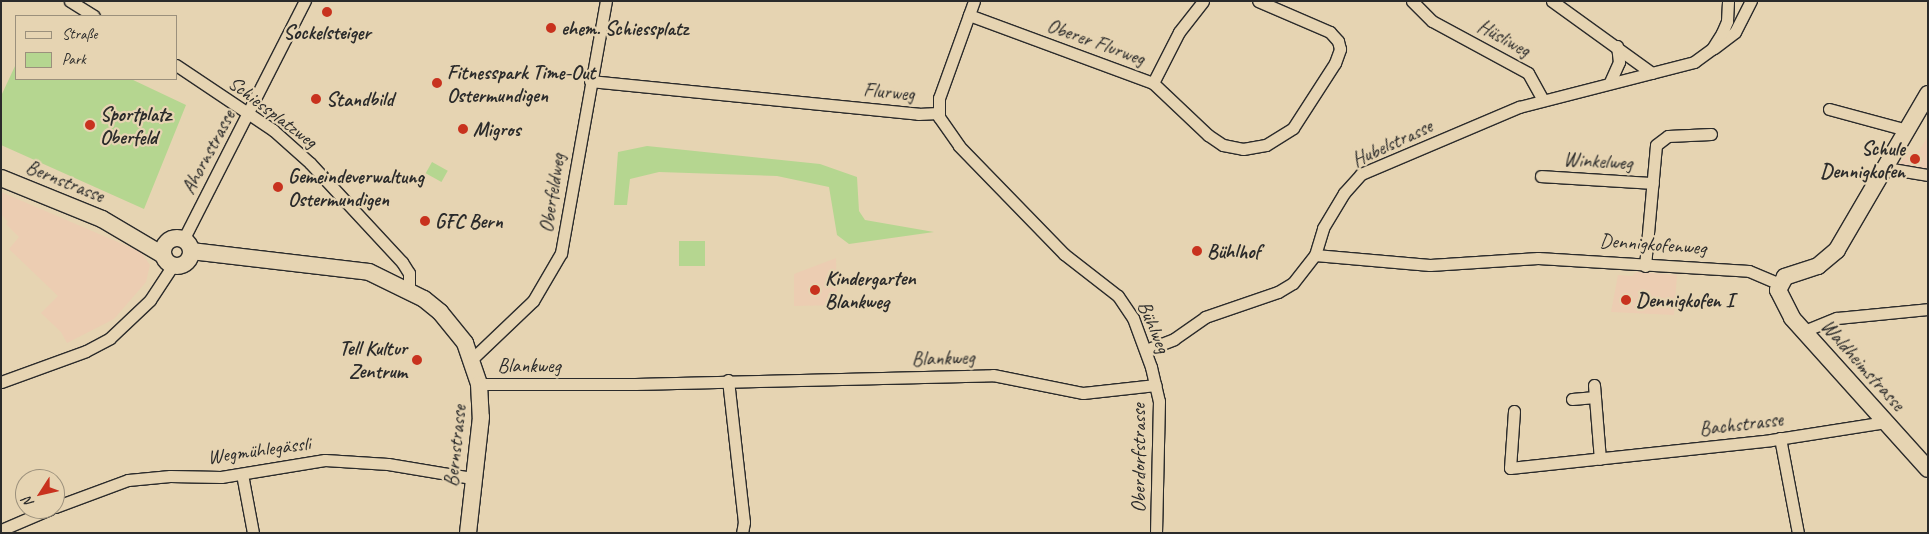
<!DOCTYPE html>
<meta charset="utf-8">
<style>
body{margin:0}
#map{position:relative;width:1929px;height:534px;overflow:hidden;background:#e6d4b2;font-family:Caveat,sans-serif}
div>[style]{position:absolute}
.built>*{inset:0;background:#eccdb2}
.green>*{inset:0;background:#b5d690;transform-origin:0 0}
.roads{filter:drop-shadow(1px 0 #2b2b2b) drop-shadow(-1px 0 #2b2b2b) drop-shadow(0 1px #2b2b2b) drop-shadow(0 -1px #2b2b2b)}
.street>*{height:11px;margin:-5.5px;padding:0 5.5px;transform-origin:5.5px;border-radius:5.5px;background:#e6d4b2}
.secondary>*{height:16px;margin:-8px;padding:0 8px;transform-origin:8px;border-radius:8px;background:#e6d4b2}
.secondary>.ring{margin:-8px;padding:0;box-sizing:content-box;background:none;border:16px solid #e6d4b2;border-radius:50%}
.dots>*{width:14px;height:14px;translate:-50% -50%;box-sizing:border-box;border:2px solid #e6d4b2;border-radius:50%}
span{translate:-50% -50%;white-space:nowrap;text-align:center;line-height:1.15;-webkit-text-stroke:4.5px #e6d4b2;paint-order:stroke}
.poi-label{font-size:20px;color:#2b2b2b;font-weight:700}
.left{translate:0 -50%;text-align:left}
.right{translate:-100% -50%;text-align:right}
.street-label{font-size:20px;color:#2b2b2b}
.frame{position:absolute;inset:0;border:2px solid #2b2b2b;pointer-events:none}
.legend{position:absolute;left:15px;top:15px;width:162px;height:65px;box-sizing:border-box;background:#e6d4b2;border:1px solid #9b907c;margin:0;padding:6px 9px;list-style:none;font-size:15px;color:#2b2b2b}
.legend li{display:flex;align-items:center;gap:10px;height:25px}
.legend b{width:25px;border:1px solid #9b907c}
.north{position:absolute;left:15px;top:469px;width:50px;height:50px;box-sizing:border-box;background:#e6d4b2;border:1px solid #9b907c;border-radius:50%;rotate:235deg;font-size:14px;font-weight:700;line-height:20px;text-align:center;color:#2b2b2b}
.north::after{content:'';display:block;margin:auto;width:18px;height:22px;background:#c8321e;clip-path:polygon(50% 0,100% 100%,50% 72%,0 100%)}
</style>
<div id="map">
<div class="built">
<div style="clip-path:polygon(1928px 136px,1928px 171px,1898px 166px,1908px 152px,1919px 151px)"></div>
<div style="clip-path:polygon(1px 192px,141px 252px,150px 265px,146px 282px,114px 319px,67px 343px,61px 332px,41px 313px,58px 296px,9px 249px,19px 237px,6px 224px,8px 222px,1px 214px)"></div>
<div style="clip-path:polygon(836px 258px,837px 305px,794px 306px,794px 274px)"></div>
<div style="clip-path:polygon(1636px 272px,1677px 275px,1674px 315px,1611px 312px,1618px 275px,1632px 276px)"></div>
</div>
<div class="green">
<div style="clip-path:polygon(16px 64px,16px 79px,131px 79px,186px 105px,144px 209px,1px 145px,1px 96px)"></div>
<div style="clip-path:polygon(647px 146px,820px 164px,857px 177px,859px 211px,865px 220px,934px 232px,849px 244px,837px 235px,829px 187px,777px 176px,659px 172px,630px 179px,627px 205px,614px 205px,618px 152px)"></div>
<div style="left:432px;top:162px;width:18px;height:13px;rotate:29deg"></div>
<div style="left:679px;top:241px;width:26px;height:25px"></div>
</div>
<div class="roads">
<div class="street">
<div style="left:70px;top:1px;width:28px;rotate:32deg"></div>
<div style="left:974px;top:1px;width:103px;rotate:109.8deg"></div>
<div style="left:939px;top:98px;width:19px;rotate:90deg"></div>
<div style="left:939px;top:117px;width:35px;rotate:55deg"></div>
<div style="left:959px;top:146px;width:151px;rotate:45.8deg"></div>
<div style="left:1064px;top:254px;width:68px;rotate:37.9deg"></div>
<div style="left:1118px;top:296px;width:27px;rotate:56deg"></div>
<div style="left:1133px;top:318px;width:52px;rotate:69.8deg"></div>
<div style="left:1151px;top:367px;width:35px;rotate:77deg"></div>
<div style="left:1159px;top:401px;width:132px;rotate:91.3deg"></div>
<div style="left:1412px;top:1px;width:28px;rotate:45deg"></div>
<div style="left:1432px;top:21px;width:109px;rotate:28.4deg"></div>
<div style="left:1528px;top:73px;width:31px;rotate:61deg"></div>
<div style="left:1552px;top:1px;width:123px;rotate:35.8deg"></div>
<div style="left:969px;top:15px;width:196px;rotate:20.3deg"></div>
<div style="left:1153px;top:83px;width:76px;rotate:43.4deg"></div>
<div style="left:1208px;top:135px;width:18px;rotate:34deg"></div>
<div style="left:1223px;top:145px;width:20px;rotate:11deg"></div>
<div style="left:1243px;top:149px;width:23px;rotate:-10deg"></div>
<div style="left:1266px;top:145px;width:32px;rotate:-32deg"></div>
<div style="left:1293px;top:128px;width:77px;rotate:-57.1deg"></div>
<div style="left:1335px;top:63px;width:15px;rotate:-70deg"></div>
<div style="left:1340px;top:49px;width:8px;rotate:-104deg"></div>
<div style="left:1338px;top:41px;width:12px;rotate:-132deg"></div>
<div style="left:1330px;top:32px;width:78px;rotate:-156.7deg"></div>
<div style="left:1714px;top:48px;width:26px;rotate:-37deg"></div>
<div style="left:1735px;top:32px;width:35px;rotate:-63deg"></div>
<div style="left:176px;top:65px;width:117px;rotate:33.8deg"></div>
<div style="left:273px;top:130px;width:50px;rotate:41.7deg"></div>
<div style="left:310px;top:163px;width:135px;rotate:47.1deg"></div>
<div style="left:402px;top:262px;width:13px;rotate:58deg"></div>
<div style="left:409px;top:273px;width:17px;rotate:90deg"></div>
<div style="left:590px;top:81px;width:330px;rotate:5.7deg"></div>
<div style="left:918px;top:114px;width:20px;rotate:-3deg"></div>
<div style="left:1610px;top:82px;width:22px;rotate:-66deg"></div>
<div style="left:1619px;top:62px;width:16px;rotate:-97deg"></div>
<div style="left:1153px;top:83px;width:57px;rotate:-63deg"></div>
<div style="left:1179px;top:32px;width:39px;rotate:-52deg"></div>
<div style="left:1829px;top:109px;width:81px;rotate:15.1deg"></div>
<div style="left:1886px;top:168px;width:43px;rotate:9.5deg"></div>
<div style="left:1541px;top:176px;width:112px;rotate:3.6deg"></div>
<div style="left:183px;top:240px;width:268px;rotate:-63deg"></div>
<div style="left:1315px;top:255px;width:115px;rotate:5deg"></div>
<div style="left:1430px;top:265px;width:108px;rotate:-3.7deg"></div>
<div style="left:1538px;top:258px;width:211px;rotate:3.5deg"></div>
<div style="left:1749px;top:271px;width:33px;rotate:23deg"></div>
<div style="left:1645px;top:266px;width:121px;rotate:-84.8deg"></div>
<div style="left:1656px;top:145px;width:15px;rotate:-37deg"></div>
<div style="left:1668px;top:136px;width:43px;rotate:-2.7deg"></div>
<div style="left:1804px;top:331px;width:35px;rotate:-22deg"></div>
<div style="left:1837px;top:318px;width:91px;rotate:-5.6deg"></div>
<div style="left:1146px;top:350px;width:30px;rotate:-21deg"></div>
<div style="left:1174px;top:339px;width:38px;rotate:-35deg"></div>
<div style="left:1205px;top:317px;width:77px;rotate:-18.9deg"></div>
<div style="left:1278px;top:292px;width:17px;rotate:-31deg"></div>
<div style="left:1293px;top:283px;width:36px;rotate:-52deg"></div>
<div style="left:1315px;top:255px;width:28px;rotate:-73deg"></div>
<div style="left:1323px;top:228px;width:41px;rotate:-59deg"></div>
<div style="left:1344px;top:193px;width:25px;rotate:-48deg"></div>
<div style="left:1361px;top:174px;width:172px;rotate:-23deg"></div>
<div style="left:1519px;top:107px;width:181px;rotate:-14.4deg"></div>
<div style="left:1694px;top:62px;width:22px;rotate:-36deg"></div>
<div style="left:1712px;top:49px;width:19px;rotate:-58deg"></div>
<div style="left:1722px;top:33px;width:13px;rotate:-67deg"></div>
<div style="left:1727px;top:21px;width:20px;rotate:-87deg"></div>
<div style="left:472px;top:359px;width:84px;rotate:-43.6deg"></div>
<div style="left:533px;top:301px;width:56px;rotate:-59.7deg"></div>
<div style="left:561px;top:253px;width:256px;rotate:-79.9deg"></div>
<div style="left:728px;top:380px;width:143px;rotate:83.6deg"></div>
<div style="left:744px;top:522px;width:11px;rotate:100deg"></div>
<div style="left:1px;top:382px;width:90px;rotate:-20deg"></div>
<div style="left:86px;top:351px;width:27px;rotate:-28deg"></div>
<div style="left:110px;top:338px;width:55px;rotate:-43.5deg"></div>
<div style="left:150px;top:300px;width:42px;rotate:-56.7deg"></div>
<div style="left:479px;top:384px;width:156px"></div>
<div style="left:635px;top:384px;width:358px;rotate:-1.4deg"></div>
<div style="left:993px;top:375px;width:92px;rotate:11.3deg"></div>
<div style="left:1083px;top:393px;width:73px;rotate:-6.3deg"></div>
<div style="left:1594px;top:385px;width:74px;rotate:85.4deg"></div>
<div style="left:1572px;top:399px;width:23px;rotate:-5deg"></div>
<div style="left:1514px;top:411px;width:57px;rotate:94deg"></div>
<div style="left:1510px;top:468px;width:262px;rotate:-6.1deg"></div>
<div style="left:1771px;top:440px;width:116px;rotate:-8.9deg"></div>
<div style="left:1780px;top:438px;width:97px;rotate:79.3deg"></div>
<div style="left:242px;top:474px;width:60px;rotate:79.4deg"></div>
<div style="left:55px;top:507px;width:78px;rotate:-20.3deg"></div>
<div style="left:128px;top:480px;width:42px;rotate:-5.4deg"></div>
<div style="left:170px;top:476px;width:51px;rotate:1.1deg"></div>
<div style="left:221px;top:477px;width:105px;rotate:-9.3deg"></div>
<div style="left:325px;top:460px;width:63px;rotate:3.6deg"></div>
<div style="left:388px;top:464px;width:85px;rotate:9.5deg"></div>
<div style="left:1px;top:530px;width:53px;rotate:-23.2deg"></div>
</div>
<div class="secondary">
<div style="left:1928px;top:94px;width:181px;rotate:120.3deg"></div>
<div style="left:1837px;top:250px;width:25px;rotate:140deg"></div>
<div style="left:1818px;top:266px;width:35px;rotate:162deg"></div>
<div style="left:1785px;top:277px;width:15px;rotate:118deg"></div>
<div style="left:1778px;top:290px;width:31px;rotate:63deg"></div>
<div style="left:1792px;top:318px;width:203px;rotate:48deg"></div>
<div style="left:1px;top:178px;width:109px;rotate:22.1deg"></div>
<div style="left:102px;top:219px;width:71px;rotate:30.5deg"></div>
<div class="ring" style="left:163px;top:238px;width:12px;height:12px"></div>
<div style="left:191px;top:251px;width:179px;rotate:6.7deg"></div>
<div style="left:369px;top:272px;width:61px;rotate:26.1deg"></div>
<div style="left:424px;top:299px;width:21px;rotate:39deg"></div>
<div style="left:440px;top:312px;width:40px;rotate:51deg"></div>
<div style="left:465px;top:343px;width:43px;rotate:71.1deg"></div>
<div style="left:479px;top:384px;width:33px;rotate:87deg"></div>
<div style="left:481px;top:417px;width:117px;rotate:96.4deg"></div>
</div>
</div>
<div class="dots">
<div style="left:327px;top:12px;background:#c8321e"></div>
<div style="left:551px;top:28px;background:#c8321e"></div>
<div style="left:437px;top:83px;background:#c8321e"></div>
<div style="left:316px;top:99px;background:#c8321e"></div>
<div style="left:90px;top:125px;background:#c8321e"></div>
<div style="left:463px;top:129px;background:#c8321e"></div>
<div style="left:1915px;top:159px;background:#c8321e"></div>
<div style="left:278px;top:187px;background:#c8321e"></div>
<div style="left:425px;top:221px;background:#c8321e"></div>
<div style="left:1197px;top:251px;background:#c8321e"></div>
<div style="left:815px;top:290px;background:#c8321e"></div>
<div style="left:1626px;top:300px;background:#c8321e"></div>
<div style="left:417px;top:360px;background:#c8321e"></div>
</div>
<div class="poi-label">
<span class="left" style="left:561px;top:28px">ehem. Schiessplatz</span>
<span style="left:327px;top:32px">Sockelsteiger</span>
<span class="left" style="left:447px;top:84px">Fitnesspark Time-Out<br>Ostermundigen</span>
<span class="left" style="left:326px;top:99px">Standbild</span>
<span class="left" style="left:100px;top:126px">Sportplatz<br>Oberfeld</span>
<span class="left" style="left:473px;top:129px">Migros</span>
<span class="right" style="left:1905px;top:160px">Schule<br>Dennigkofen</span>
<span class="left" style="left:288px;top:188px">Gemeindeverwaltung<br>Ostermundigen</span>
<span class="left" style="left:435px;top:221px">GFC Bern</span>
<span class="left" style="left:1207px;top:251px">Bühlhof</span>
<span class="left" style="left:825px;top:290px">Kindergarten<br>Blankweg</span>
<span class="left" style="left:1636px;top:300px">Dennigkofen I</span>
<span class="right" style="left:407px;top:360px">Tell Kultur<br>Zentrum</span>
</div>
<div class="street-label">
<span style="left:1504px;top:38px;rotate:29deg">Hüsliweg</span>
<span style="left:1096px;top:42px;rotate:20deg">Oberer Flurweg</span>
<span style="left:889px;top:92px;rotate:5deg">Flurweg</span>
<span style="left:273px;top:112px;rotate:37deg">Schiessplatzweg</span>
<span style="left:1392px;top:143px;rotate:-25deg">Hubelstrasse</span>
<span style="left:208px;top:152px;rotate:-62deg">Ahornstrasse</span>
<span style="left:1598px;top:161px;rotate:3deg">Winkelweg</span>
<span style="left:65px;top:181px;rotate:22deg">Bernstrasse</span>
<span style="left:552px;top:193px;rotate:-81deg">Oberfeldweg</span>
<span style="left:1653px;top:244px;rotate:4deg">Dennigkofenweg</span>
<span style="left:1154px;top:327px;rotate:67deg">Bühlweg</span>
<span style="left:943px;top:358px;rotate:-2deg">Blankweg</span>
<span style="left:529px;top:365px">Blankweg</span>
<span style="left:1863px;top:365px;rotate:48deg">Waldheimstrasse</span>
<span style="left:1741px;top:424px;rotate:-7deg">Bachstrasse</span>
<span style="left:455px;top:446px;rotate:-84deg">Bernstrasse</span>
<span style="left:259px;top:450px;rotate:-8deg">Wegmühlegässli</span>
<span style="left:1138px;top:458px;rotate:-90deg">Oberdorfstrasse</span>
</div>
<div class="frame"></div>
<ul class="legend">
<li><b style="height:6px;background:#e6d4b2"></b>Straße</li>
<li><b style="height:14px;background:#b5d690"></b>Park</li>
</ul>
<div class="north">N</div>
</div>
